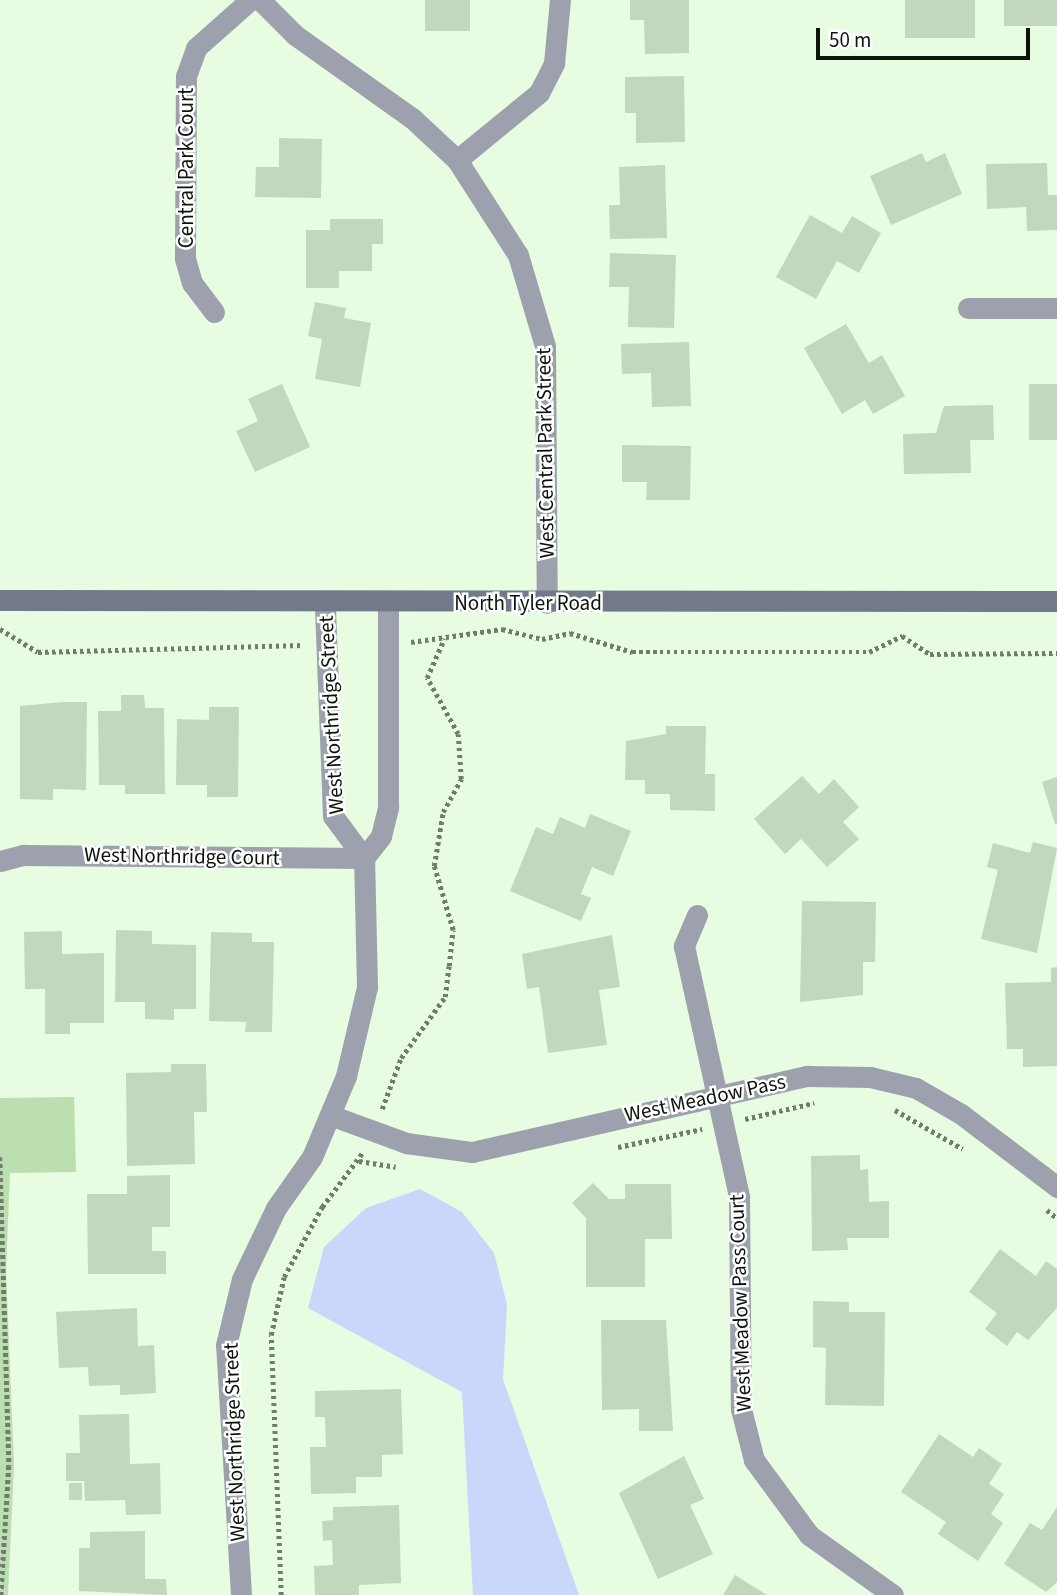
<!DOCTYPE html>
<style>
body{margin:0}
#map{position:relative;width:1057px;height:1595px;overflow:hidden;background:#e7fce1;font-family:"Source Sans 3",sans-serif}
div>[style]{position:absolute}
.green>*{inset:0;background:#bbdfb1}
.water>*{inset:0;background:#c9d7fa}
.building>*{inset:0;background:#c3d7bd;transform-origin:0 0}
.path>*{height:4.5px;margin-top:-2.25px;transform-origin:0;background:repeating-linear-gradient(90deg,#707d6c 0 3.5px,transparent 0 7px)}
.street>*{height:21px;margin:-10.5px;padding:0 10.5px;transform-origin:10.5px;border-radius:10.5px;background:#9ca1ad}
.secondary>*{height:21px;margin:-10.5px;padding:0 10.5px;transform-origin:10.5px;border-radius:10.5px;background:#72798a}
span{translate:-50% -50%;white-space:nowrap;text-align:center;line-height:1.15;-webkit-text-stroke:5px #fff;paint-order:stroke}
.street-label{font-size:21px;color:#0c130a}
.scale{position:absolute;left:816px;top:28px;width:214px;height:32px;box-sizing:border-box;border:4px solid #0c130a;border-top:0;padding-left:9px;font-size:21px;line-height:24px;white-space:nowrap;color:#0c130a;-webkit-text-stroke:5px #fff;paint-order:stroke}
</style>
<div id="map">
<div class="green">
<div style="clip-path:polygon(74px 1097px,76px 1172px,10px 1173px,6px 1271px,14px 1465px,8px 1595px,0 1595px,0 1098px)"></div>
</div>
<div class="water">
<div style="clip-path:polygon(420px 1189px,462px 1212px,494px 1253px,507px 1305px,503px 1379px,579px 1595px,473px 1595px,462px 1392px,308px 1308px,324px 1247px,366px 1208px)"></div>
</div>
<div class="building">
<div style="left:425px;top:0;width:45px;height:31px"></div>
<div style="clip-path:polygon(630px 0,689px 0,689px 53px,645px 54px,644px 20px,630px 20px)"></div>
<div style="left:905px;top:0;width:70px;height:38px"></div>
<div style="left:1004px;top:0;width:53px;height:26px"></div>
<div style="clip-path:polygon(684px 76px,685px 142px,636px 143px,636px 113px,625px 113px,625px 77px)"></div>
<div style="clip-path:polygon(279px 138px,322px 139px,321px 198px,255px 197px,256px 167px,279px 167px)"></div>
<div style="clip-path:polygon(922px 153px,926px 162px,945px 153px,962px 194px,891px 225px,870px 176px)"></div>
<div style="clip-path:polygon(1047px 163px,1048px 195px,1057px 195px,1057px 230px,1027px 231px,1026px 207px,987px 209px,986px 164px)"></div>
<div style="clip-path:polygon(665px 165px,667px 238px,610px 239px,609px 205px,620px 205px,619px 167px)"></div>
<div style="clip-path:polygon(810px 215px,842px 233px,852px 216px,881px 233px,859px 273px,837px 261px,816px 299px,776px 277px)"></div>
<div style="clip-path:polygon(330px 219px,383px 219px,383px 244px,372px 244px,372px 271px,339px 271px,339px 288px,306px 288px,306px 230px,330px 230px)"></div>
<div style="clip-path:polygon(610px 253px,676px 255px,674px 328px,628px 327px,629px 287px,609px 287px)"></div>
<div style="clip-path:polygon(315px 302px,346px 308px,344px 318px,371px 323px,360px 387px,315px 379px,322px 339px,308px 336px)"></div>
<div style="clip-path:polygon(846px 324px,869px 363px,882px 355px,905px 396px,873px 414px,865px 400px,842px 414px,804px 348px)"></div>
<div style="clip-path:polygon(689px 342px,691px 406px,652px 407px,651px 373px,622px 374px,621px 344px)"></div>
<div style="clip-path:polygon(282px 384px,310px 447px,255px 472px,236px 431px,258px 421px,248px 399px)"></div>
<div style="left:1057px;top:384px;width:56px;height:28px;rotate:90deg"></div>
<div style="clip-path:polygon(993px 405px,994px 440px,970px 440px,971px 473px,904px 474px,903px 434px,936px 433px,944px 406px)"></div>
<div style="clip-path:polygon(622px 445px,691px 446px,690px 500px,646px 500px,647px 482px,622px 482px)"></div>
<div style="clip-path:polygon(121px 695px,144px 695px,145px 708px,164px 708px,165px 794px,125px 794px,125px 785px,99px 785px,98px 711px,121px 711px)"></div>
<div style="clip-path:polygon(63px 702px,87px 702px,86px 790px,53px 789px,53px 800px,20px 799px,20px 706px)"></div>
<div style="clip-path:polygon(209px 707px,239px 707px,238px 797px,207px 797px,207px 785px,176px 785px,177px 719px,209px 720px)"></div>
<div style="clip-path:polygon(666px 726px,706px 726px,705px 774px,715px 774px,715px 811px,670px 810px,670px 794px,645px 794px,645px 780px,625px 780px,626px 741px,666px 734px)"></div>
<div style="clip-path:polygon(802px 776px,819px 794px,834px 779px,859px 807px,843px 822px,859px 839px,827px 867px,801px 839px,785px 854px,754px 819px)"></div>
<div style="clip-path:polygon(1057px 777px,1057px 824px,1055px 824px,1042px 782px)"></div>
<div style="clip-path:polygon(590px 814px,631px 831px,613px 876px,592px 867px,581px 894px,591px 898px,581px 921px,510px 891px,536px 827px,553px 834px,560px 817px,585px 828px)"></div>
<div style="clip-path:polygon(1033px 842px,1057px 848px,1037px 953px,981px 939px,998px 870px,987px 867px,993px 843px,1030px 853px)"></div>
<div style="clip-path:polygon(802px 901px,876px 902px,875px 962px,863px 962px,863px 995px,800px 1002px)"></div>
<div style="clip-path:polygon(116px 930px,152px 931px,152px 944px,196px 945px,196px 1009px,174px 1009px,174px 1020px,145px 1019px,145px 1002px,115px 1002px)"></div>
<div style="clip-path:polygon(62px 931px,62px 954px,104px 953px,104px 1023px,70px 1023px,70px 1034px,45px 1034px,45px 989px,25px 989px,24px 932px)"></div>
<div style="clip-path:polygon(211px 932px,252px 933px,252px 942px,274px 942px,272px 1032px,245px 1032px,246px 1022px,209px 1021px)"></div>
<div style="clip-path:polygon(612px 935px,620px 987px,599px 990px,607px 1045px,548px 1053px,539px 987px,527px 989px,522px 954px)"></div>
<div style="clip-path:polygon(1057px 967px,1057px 1066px,1023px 1067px,1023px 1049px,1007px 1049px,1005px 983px,1051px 982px,1051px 968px)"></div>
<div style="clip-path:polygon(171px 1064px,206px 1064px,207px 1112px,194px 1112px,195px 1164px,127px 1166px,126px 1073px,171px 1072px)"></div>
<div style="clip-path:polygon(860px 1155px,860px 1170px,868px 1169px,869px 1202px,889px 1201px,889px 1238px,847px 1238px,848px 1250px,812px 1251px,811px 1156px)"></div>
<div style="clip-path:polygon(170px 1175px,170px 1227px,152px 1227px,152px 1251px,166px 1251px,166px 1274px,88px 1274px,87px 1194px,127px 1194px,127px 1176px)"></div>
<div style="clip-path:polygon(593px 1183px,609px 1199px,625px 1199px,625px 1184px,671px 1184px,672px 1239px,645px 1239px,645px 1287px,586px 1287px,586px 1218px,572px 1203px)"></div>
<div style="clip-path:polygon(1000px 1249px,1036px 1276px,1046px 1261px,1057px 1269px,1057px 1308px,1028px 1340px,1017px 1332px,1007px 1346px,985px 1329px,997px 1313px,969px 1292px)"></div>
<div style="clip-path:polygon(813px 1301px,849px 1302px,849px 1312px,885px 1312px,884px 1406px,825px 1405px,826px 1348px,813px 1347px)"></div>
<div style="clip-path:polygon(137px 1308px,138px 1346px,154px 1345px,156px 1393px,120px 1395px,120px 1385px,89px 1386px,88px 1367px,59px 1368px,56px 1312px)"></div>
<div style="clip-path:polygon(601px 1320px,666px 1320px,673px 1431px,639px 1431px,639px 1409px,602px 1410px)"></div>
<div style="clip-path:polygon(401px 1389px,403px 1454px,382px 1455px,382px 1477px,356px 1477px,356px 1493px,311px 1494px,310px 1447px,326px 1447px,325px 1417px,315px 1417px,315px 1391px)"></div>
<div style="clip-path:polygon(129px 1414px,130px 1464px,160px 1463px,161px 1514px,126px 1515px,125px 1500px,85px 1501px,84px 1481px,66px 1481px,66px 1453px,80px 1453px,79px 1415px)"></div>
<div style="clip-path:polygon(939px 1434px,973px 1457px,979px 1448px,1002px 1464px,989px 1484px,1004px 1494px,991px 1514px,1003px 1523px,978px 1561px,938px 1534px,946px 1522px,901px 1492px)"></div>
<div style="clip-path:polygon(684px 1456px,704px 1499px,690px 1505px,713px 1554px,658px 1579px,619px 1493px)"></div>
<div style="left:69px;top:1483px;width:13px;height:17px"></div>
<div style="clip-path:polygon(399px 1505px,401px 1583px,359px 1585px,359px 1595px,315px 1595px,314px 1566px,333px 1565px,332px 1540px,323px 1541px,322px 1521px,333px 1520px,333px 1507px)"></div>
<div style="clip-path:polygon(1057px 1507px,1057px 1582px,1046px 1592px,1004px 1564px,1030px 1523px,1042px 1530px)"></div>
<div style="clip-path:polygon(145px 1531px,145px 1579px,166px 1579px,167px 1595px,79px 1591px,79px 1548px,90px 1548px,90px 1532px)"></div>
<div style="clip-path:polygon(735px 1575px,767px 1595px,723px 1595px)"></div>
</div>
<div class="path">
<div style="left:0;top:629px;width:44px;rotate:31.2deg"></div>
<div style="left:38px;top:652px;width:266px;rotate:-1.5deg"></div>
<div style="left:411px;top:642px;width:92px;rotate:-8.1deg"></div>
<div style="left:502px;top:629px;width:41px;rotate:14deg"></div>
<div style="left:542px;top:639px;width:29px;rotate:-12deg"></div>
<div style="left:570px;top:633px;width:65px;rotate:17deg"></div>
<div style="left:632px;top:652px;width:237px"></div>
<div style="left:869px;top:652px;width:37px;rotate:-26deg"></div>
<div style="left:902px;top:636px;width:33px;rotate:33deg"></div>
<div style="left:930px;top:654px;width:127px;rotate:-0.5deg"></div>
<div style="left:382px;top:1109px;width:54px;rotate:-69.6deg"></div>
<div style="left:401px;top:1058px;width:75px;rotate:-54.2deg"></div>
<div style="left:445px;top:997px;width:31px;rotate:-83deg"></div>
<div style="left:449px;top:966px;width:36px;rotate:-84deg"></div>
<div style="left:453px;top:930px;width:67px;rotate:-106.5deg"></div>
<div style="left:434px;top:866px;width:55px;rotate:-80.5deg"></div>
<div style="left:443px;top:812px;width:38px;rotate:-61deg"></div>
<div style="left:461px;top:779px;width:45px;rotate:-93.8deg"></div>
<div style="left:458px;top:734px;width:64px;rotate:-119deg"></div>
<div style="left:427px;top:678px;width:43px;rotate:-66.4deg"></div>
<div style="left:895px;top:1110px;width:78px;rotate:29.8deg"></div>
<div style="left:745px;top:1119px;width:71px;rotate:-13.1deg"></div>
<div style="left:618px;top:1147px;width:86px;rotate:-12.1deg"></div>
<div style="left:0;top:1157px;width:309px;rotate:88.3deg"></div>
<div style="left:9px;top:1466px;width:129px;rotate:93.5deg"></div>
<div style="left:359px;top:1161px;width:37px;rotate:9deg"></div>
<div style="left:1047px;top:1210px;width:13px;rotate:39deg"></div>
<div style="left:281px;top:1595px;width:260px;rotate:-92.2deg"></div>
<div style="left:271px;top:1335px;width:59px;rotate:-77.4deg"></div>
<div style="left:284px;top:1277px;width:80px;rotate:-61.5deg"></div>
<div style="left:322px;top:1207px;width:69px;rotate:-53.3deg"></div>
</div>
<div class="street">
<div style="left:260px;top:0;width:49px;rotate:45deg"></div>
<div style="left:295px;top:35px;width:143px;rotate:35.4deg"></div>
<div style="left:412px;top:118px;width:62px;rotate:43deg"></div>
<div style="left:457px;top:160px;width:113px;rotate:57.3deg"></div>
<div style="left:518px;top:255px;width:95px;rotate:73.5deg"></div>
<div style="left:545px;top:346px;width:257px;rotate:89.6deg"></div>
<div style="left:457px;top:160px;width:106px;rotate:-39.3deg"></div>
<div style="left:539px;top:93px;width:34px;rotate:-63deg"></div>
<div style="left:554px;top:63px;width:63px;rotate:-84.6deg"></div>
<div style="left:968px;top:308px;width:89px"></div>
<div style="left:214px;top:312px;width:36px;rotate:-127deg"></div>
<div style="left:192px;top:283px;width:26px;rotate:-106deg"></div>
<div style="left:185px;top:258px;width:182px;rotate:-89.7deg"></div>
<div style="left:186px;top:76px;width:30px;rotate:-70deg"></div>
<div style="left:196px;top:48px;width:72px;rotate:-41.6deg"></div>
<div style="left:364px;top:858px;width:28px;rotate:-52deg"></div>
<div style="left:381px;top:836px;width:30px;rotate:-76deg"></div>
<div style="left:388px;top:807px;width:203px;rotate:-90deg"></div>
<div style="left:0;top:861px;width:24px;rotate:-15deg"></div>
<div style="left:23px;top:855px;width:341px;rotate:0.5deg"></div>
<div style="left:697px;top:915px;width:34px;rotate:113deg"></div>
<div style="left:684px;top:946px;width:257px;rotate:77.6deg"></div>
<div style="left:739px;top:1197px;width:212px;rotate:89.5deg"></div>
<div style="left:741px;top:1409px;width:53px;rotate:75.7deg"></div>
<div style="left:754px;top:1460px;width:93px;rotate:53.7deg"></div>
<div style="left:809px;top:1535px;width:103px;rotate:35.5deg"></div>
<div style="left:330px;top:1115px;width:81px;rotate:20.2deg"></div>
<div style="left:406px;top:1143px;width:67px;rotate:7.8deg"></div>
<div style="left:472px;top:1152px;width:344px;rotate:-12.8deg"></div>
<div style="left:807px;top:1076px;width:63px;rotate:0.9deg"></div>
<div style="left:870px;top:1077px;width:47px;rotate:13.4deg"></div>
<div style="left:916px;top:1088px;width:52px;rotate:30deg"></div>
<div style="left:961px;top:1114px;width:121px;rotate:37.2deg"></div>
<div style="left:241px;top:1595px;width:250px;rotate:-93.4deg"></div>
<div style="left:226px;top:1345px;width:68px;rotate:-76.4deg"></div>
<div style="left:242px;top:1279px;width:79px;rotate:-64.4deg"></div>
<div style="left:276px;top:1208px;width:62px;rotate:-54.8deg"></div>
<div style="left:312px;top:1157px;width:88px;rotate:-67.2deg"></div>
<div style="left:346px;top:1076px;width:91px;rotate:-76.7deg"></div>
<div style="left:367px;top:987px;width:129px;rotate:-91.3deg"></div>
<div style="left:364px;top:858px;width:52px;rotate:-126.4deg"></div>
<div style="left:333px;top:816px;width:212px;rotate:-92.2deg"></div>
</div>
<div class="secondary">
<div style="left:0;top:600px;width:1057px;rotate:0.05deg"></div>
</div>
<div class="street-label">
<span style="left:186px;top:168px;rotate:-90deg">Central Park Court</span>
<span style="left:545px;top:453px;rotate:-91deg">West Central Park Street</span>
<span style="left:528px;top:603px">North Tyler Road</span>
<span style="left:331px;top:715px;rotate:-93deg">West Northridge Street</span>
<span style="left:182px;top:856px;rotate:1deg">West Northridge Court</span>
<span style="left:705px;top:1098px;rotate:-12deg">West Meadow Pass</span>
<span style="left:740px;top:1303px;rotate:-92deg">West Meadow Pass Court</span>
<span style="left:234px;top:1442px;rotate:-92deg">West Northridge Street</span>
</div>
<div class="scale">50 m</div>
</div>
